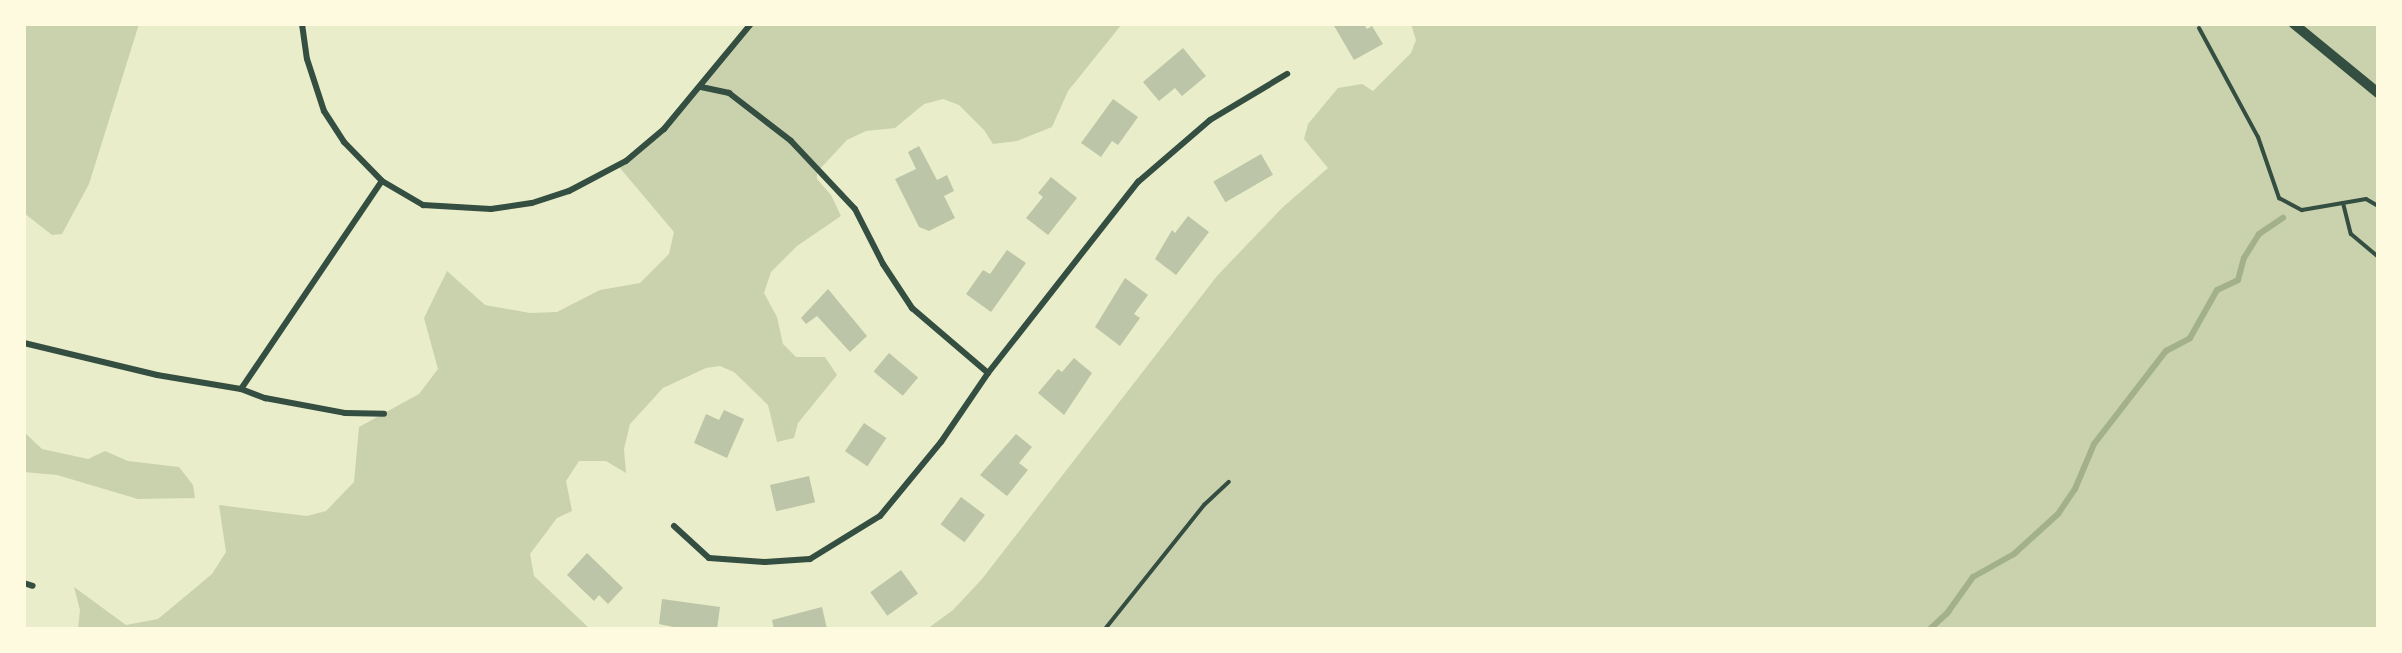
<!DOCTYPE html>
<style>
body{margin:0}
#map{position:relative;width:2402px;height:653px;overflow:hidden;background:#e9edc9;font-family:"DejaVu Sans",sans-serif}
div>[style]{position:absolute}
.green>*{inset:0;background:#cad2ad}
.stream>*{height:6px;margin:-3px;padding:0 3px;transform-origin:3px;border-radius:3px;background:#a3b18a}
.building>*{inset:0;background:#bcc5a7;transform-origin:0 0}
.path>*{height:4px;margin:-2px;padding:0 2px;transform-origin:2px;border-radius:2px;background:#344e41}
.minor>*{height:6px;margin:-3px;padding:0 3px;transform-origin:3px;border-radius:3px;background:#344e41}
.tertiary>*{height:10px;margin:-5px;padding:0 5px;transform-origin:5px;border-radius:5px;background:#344e41}
span{translate:-50% -50%;white-space:nowrap;text-align:center;line-height:1.15;-webkit-text-stroke:4.5px #fefae0;paint-order:stroke}
.frame{position:absolute;inset:0;border:26px solid #fefae0;pointer-events:none}
</style>
<div id="map">
<div class="green">
<div style="clip-path:polygon(24px 24px,139px 24px,89px 184px,62px 234px,52px 235px,24px 213px)"></div>
<div style="clip-path:polygon(752px 24px,1122px 24px,1068px 91px,1052px 127px,1017px 141px,993px 144px,984px 130px,959px 105px,943px 99px,924px 104px,895px 128px,866px 131px,847px 140px,817px 172px,817px 179px,831px 195px,841px 216px,797px 246px,771px 272px,764px 293px,777px 317px,783px 344px,796px 357px,825px 357px,837px 375px,798px 423px,794px 438px,777px 442px,768px 405px,734px 372px,720px 366px,706px 368px,663px 388px,630px 424px,624px 449px,626px 473px,606px 461px,579px 461px,566px 481px,572px 511px,557px 518px,530px 554px,534px 576px,590px 629px,78px 629px,80px 610px,74px 587px,126px 625px,158px 619px,212px 574px,226px 552px,219px 505px,307px 516px,326px 511px,354px 482px,359px 427px,419px 394px,438px 369px,424px 318px,447px 271px,485px 305px,530px 313px,557px 312px,600px 290px,640px 283px,669px 254px,674px 232px,620px 168px,620px 164px,662px 133px)"></div>
<div style="clip-path:polygon(1411px 24px,2378px 24px,2378px 629px,927px 629px,953px 610px,982px 579px,1217px 276px,1283px 207px,1328px 168px,1304px 139px,1308px 124px,1338px 88px,1362px 84px,1373px 91px,1411px 53px,1416px 40px)"></div>
<div style="clip-path:polygon(24px 432px,42px 449px,88px 459px,105px 451px,128px 461px,179px 467px,193px 485px,195px 498px,138px 499px,57px 475px,24px 472px)"></div>
</div>
<div class="stream">
<div style="left:1930px;top:629px;width:25px;rotate:-43deg"></div>
<div style="left:1948px;top:612px;width:43px;rotate:-54.5deg"></div>
<div style="left:1973px;top:577px;width:47px;rotate:-29.3deg"></div>
<div style="left:2014px;top:554px;width:59px;rotate:-42.3deg"></div>
<div style="left:2058px;top:514px;width:30px;rotate:-56deg"></div>
<div style="left:2075px;top:489px;width:49px;rotate:-67.1deg"></div>
<div style="left:2094px;top:444px;width:118px;rotate:-52.3deg"></div>
<div style="left:2166px;top:351px;width:27px;rotate:-28deg"></div>
<div style="left:2190px;top:338px;width:55px;rotate:-60.6deg"></div>
<div style="left:2217px;top:290px;width:23px;rotate:-25deg"></div>
<div style="left:2238px;top:280px;width:23px;rotate:-75deg"></div>
<div style="left:2244px;top:258px;width:28px;rotate:-58deg"></div>
<div style="left:2259px;top:234px;width:29px;rotate:-34deg"></div>
</div>
<div class="building">
<div style="clip-path:polygon(1333px 24px,1364px 24px,1367px 29px,1372px 26px,1383px 44px,1354px 60px)"></div>
<div style="clip-path:polygon(1183px 48px,1206px 76px,1182px 96px,1175px 88px,1159px 101px,1143px 82px)"></div>
<div style="clip-path:polygon(1113px 99px,1138px 117px,1118px 145px,1112px 141px,1101px 157px,1081px 143px)"></div>
<div style="clip-path:polygon(919px 146px,937px 180px,947px 175px,954px 191px,944px 196px,955px 218px,929px 231px,919px 227px,895px 179px,916px 169px,908px 152px)"></div>
<div style="left:1261px;top:154px;width:24px;height:55px;rotate:60deg"></div>
<div style="clip-path:polygon(1051px 177px,1077px 198px,1048px 235px,1026px 218px,1043px 197px,1038px 193px)"></div>
<div style="clip-path:polygon(1188px 216px,1209px 232px,1176px 275px,1155px 259px,1172px 230px,1175px 233px)"></div>
<div style="clip-path:polygon(1007px 250px,1026px 263px,991px 312px,966px 294px,983px 270px,990px 274px)"></div>
<div style="clip-path:polygon(1125px 278px,1148px 295px,1134px 314px,1140px 318px,1120px 346px,1095px 327px)"></div>
<div style="clip-path:polygon(828px 289px,867px 336px,850px 352px,817px 316px,806px 324px,801px 318px)"></div>
<div style="left:889px;top:353px;width:38px;height:24px;rotate:40deg"></div>
<div style="clip-path:polygon(1074px 358px,1092px 373px,1064px 415px,1038px 393px,1058px 369px,1062px 372px)"></div>
<div style="clip-path:polygon(724px 410px,744px 419px,727px 458px,694px 443px,706px 414px,719px 420px)"></div>
<div style="left:864px;top:423px;width:27px;height:34px;rotate:34deg"></div>
<div style="clip-path:polygon(1016px 434px,1032px 447px,1019px 463px,1028px 470px,1007px 496px,980px 475px)"></div>
<div style="left:809px;top:476px;width:27px;height:40px;rotate:77deg"></div>
<div style="left:961px;top:497px;width:30px;height:34px;rotate:37deg"></div>
<div style="clip-path:polygon(587px 553px,623px 588px,608px 604px,599px 595px,594px 601px,567px 575px)"></div>
<div style="left:901px;top:570px;width:29px;height:38px;rotate:54deg"></div>
<div style="clip-path:polygon(662px 599px,720px 607px,717px 629px,683px 629px,659px 624px)"></div>
<div style="clip-path:polygon(822px 607px,827px 629px,774px 629px,772px 620px)"></div>
</div>
<div class="path">
<div style="left:2199px;top:28px;width:124px;rotate:61.6deg"></div>
<div style="left:2258px;top:137px;width:65px;rotate:71deg"></div>
<div style="left:2279px;top:198px;width:26px;rotate:28deg"></div>
<div style="left:2302px;top:210px;width:65px;rotate:-9.8deg"></div>
<div style="left:2366px;top:199px;width:14px;rotate:30deg"></div>
<div style="left:2343px;top:203px;width:32px;rotate:76deg"></div>
<div style="left:2351px;top:234px;width:35px;rotate:40deg"></div>
<div style="left:1105px;top:629px;width:159px;rotate:-51.4deg"></div>
<div style="left:1204px;top:505px;width:34px;rotate:-43deg"></div>
</div>
<div class="minor">
<div style="left:302px;top:24px;width:35px;rotate:82deg"></div>
<div style="left:307px;top:59px;width:55px;rotate:71.9deg"></div>
<div style="left:324px;top:111px;width:37px;rotate:57deg"></div>
<div style="left:344px;top:142px;width:54px;rotate:45.7deg"></div>
<div style="left:382px;top:181px;width:48px;rotate:30.3deg"></div>
<div style="left:423px;top:205px;width:68px;rotate:3.4deg"></div>
<div style="left:491px;top:209px;width:41px;rotate:-8.3deg"></div>
<div style="left:532px;top:203px;width:39px;rotate:-18deg"></div>
<div style="left:569px;top:191px;width:64px;rotate:-27.8deg"></div>
<div style="left:626px;top:161px;width:50px;rotate:-40.1deg"></div>
<div style="left:664px;top:129px;width:136px;rotate:-50.4deg"></div>
<div style="left:701px;top:87px;width:29px;rotate:12deg"></div>
<div style="left:729px;top:93px;width:78px;rotate:37.7deg"></div>
<div style="left:791px;top:141px;width:93px;rotate:46.7deg"></div>
<div style="left:855px;top:209px;width:62px;rotate:63deg"></div>
<div style="left:883px;top:264px;width:53px;rotate:56.6deg"></div>
<div style="left:912px;top:308px;width:100px;rotate:40.5deg"></div>
<div style="left:24px;top:343px;width:137px;rotate:13.5deg"></div>
<div style="left:157px;top:375px;width:85px;rotate:9.5deg"></div>
<div style="left:241px;top:389px;width:26px;rotate:21deg"></div>
<div style="left:265px;top:398px;width:81px;rotate:10.6deg"></div>
<div style="left:345px;top:413px;width:39px;rotate:1deg"></div>
<div style="left:241px;top:389px;width:251px;rotate:-55.9deg"></div>
<div style="left:674px;top:526px;width:47px;rotate:42.4deg"></div>
<div style="left:709px;top:558px;width:56px;rotate:4.1deg"></div>
<div style="left:765px;top:562px;width:45px;rotate:-3.8deg"></div>
<div style="left:810px;top:559px;width:82px;rotate:-31.6deg"></div>
<div style="left:880px;top:516px;width:96px;rotate:-50.5deg"></div>
<div style="left:941px;top:442px;width:83px;rotate:-55.7deg"></div>
<div style="left:988px;top:373px;width:243px;rotate:-51.9deg"></div>
<div style="left:1138px;top:182px;width:95px;rotate:-40.7deg"></div>
<div style="left:1210px;top:120px;width:90px;rotate:-30.9deg"></div>
<div style="left:24px;top:583px;width:9px;rotate:18deg"></div>
</div>
<div class="tertiary">
<div style="left:2294px;top:24px;width:109px;rotate:39.4deg"></div>
</div>
<div class="frame"></div>
</div>
